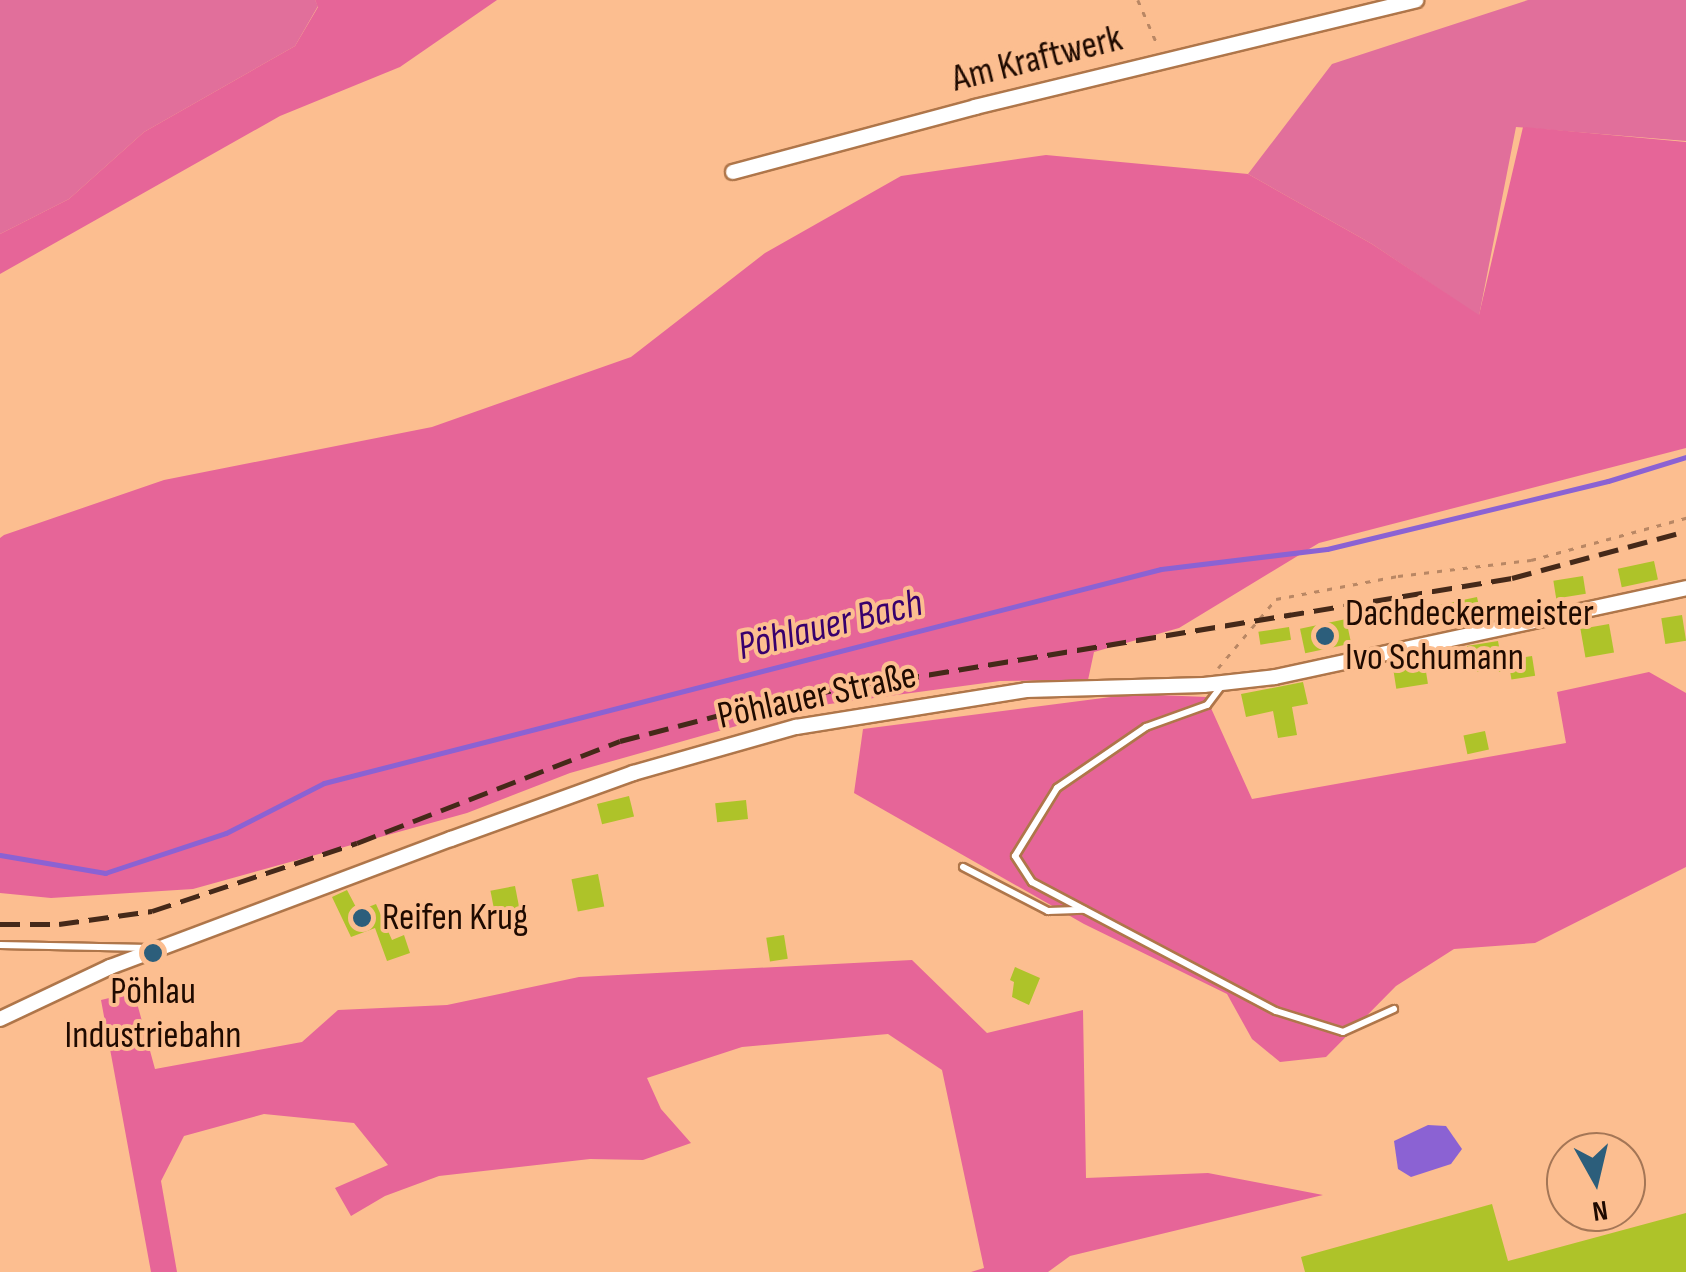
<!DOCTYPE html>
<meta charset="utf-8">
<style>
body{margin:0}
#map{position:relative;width:1686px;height:1272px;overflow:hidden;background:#fcbe90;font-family:"Sofia Sans Condensed",sans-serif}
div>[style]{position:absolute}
.green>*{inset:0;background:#e16f9b}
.forest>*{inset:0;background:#e66598}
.water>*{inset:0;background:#8b62d3}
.stream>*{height:5px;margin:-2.5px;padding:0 2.5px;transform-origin:2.5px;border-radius:2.5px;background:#8b62d3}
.building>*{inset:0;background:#aec329;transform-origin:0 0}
.path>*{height:2.5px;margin-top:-1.25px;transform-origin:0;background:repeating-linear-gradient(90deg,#b98764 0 5px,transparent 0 13px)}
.roads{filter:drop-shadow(2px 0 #af764a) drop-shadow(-2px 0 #af764a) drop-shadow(0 2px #af764a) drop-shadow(0 -2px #af764a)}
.service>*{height:6px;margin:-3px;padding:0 3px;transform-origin:3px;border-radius:3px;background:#fff}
.minor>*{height:14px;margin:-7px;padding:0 7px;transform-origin:7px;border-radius:7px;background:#fff}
.rail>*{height:5px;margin-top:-2.5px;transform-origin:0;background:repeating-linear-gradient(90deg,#452919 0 20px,transparent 0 30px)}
.dots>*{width:28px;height:28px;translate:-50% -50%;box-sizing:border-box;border:5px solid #fcbe90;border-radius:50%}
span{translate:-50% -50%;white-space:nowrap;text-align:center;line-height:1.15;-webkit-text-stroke:8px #fcbe90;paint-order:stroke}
.street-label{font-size:38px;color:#1f0a00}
.poi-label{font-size:38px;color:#1f0a00}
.left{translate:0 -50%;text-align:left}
.water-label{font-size:40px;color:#38006d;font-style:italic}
.north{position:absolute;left:1546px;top:1132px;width:100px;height:100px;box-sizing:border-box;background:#fcbe90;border:2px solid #a47656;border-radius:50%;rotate:172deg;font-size:28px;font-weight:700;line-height:40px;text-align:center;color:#1f0a00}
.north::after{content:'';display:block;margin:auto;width:35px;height:45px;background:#2c5e7b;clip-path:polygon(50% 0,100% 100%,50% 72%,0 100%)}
</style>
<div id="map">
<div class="green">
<div style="clip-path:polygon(0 0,315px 0,318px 6px,295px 46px,144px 132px,69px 199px,0 234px)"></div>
<div style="clip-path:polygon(1528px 0,1686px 0,1686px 141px,1516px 127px,1479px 316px,1372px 244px,1248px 174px,1332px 64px)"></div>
</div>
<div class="forest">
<div style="clip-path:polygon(315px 0,497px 0,400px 67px,280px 116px,0 274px,0 234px,69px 199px,144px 132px,295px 46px,318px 7px)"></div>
<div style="clip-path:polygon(1523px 127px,1686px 142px,1686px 448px,1319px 543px,1179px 628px,1094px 652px,1088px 680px,1000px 681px,800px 708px,570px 773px,467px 813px,193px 889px,51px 898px,0 893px,0 538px,4px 535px,164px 480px,432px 427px,631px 357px,765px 253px,901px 176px,1046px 155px,1248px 174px,1372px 244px,1479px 315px)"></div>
<div style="clip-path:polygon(1649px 672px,1686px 693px,1686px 867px,1535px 943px,1454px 949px,1396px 986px,1326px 1057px,1280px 1062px,1252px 1039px,1227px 994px,1084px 924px,854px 793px,863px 729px,1134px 694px,1206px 697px,1252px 799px,1566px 743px,1557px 692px)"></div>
<div style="clip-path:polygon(912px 960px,987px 1033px,1083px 1010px,1086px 1178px,1208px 1173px,1323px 1195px,1070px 1256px,1048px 1272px,971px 1272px,984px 1268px,942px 1070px,888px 1034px,742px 1047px,647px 1078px,661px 1109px,691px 1143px,643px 1160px,590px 1159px,439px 1176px,385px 1196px,351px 1216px,335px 1188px,388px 1165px,354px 1123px,264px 1114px,184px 1136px,161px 1181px,177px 1272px,151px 1272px,101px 1000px,134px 992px,155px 1069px,302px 1042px,338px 1010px,447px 1005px,579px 977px)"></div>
</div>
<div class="water">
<div style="clip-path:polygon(1428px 1125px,1446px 1126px,1462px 1149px,1451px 1164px,1411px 1177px,1398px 1169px,1394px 1141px)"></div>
</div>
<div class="stream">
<div style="left:0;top:855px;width:107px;rotate:9.7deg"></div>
<div style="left:105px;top:873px;width:127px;rotate:-18.3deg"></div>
<div style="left:226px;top:833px;width:110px;rotate:-27deg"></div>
<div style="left:324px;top:783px;width:864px;rotate:-14.34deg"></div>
<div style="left:1161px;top:569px;width:167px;rotate:-6.9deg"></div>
<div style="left:1327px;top:549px;width:289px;rotate:-13.6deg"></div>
<div style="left:1608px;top:481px;width:82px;rotate:-17.1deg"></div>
</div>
<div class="building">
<div style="left:1654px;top:561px;width:19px;height:37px;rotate:78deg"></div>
<div style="left:1583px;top:576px;width:18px;height:30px;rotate:81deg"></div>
<div style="left:1477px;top:597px;width:19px;height:37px;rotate:78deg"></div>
<div style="left:1682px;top:615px;width:26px;height:21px;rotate:81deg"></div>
<div style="left:1346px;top:619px;width:25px;height:47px;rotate:78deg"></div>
<div style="left:1609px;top:624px;width:29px;height:29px;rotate:80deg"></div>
<div style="left:1289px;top:627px;width:13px;height:31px;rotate:81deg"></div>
<div style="clip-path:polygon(1498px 641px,1504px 672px,1472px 672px,1467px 646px)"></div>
<div style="left:1532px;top:656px;width:20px;height:24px;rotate:81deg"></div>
<div style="left:1424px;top:659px;width:25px;height:32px;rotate:81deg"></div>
<div style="clip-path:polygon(1303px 682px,1308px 704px,1292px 707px,1297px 735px,1278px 738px,1273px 711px,1246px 717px,1241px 694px)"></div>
<div style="left:1485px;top:731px;width:19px;height:22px;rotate:78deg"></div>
<div style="left:629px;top:796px;width:21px;height:33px;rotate:76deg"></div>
<div style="left:746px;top:800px;width:19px;height:31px;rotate:84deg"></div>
<div style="left:598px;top:874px;width:33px;height:27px;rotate:79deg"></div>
<div style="left:515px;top:886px;width:26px;height:25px;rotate:79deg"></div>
<div style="clip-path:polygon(347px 890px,358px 911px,376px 904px,392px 940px,404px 935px,410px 953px,387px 961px,375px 928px,351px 937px,332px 897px)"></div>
<div style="left:784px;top:935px;width:24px;height:18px;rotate:81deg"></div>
<div style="clip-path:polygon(1015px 967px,1040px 978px,1029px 1005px,1012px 997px,1014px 982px,1010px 980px)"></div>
<div style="clip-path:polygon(1492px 1204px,1508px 1261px,1686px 1213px,1686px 1272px,1305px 1272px,1301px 1257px)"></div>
</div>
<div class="path">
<div style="left:1138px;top:0;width:50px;rotate:66.5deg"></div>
<div style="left:1218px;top:668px;width:90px;rotate:-50deg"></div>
<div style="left:1276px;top:599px;width:124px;rotate:-10.7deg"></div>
<div style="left:1398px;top:576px;width:134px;rotate:-6.9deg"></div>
<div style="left:1531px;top:560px;width:161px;rotate:-15.2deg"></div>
</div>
<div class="roads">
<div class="service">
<div style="left:1223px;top:684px;width:26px;rotate:127deg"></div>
<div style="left:1207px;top:705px;width:65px;rotate:160.2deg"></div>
<div style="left:1146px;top:727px;width:108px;rotate:145.6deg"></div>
<div style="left:1057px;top:788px;width:80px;rotate:121.7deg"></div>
<div style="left:1015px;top:856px;width:31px;rotate:57deg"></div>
<div style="left:1032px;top:882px;width:276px;rotate:27.9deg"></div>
<div style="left:1276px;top:1011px;width:70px;rotate:17.4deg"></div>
<div style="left:1343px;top:1032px;width:56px;rotate:-24.3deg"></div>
<div style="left:963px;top:867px;width:96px;rotate:27.4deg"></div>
<div style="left:1048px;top:911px;width:36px;rotate:-2deg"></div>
<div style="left:0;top:945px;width:149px;rotate:1.2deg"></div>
</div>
<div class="minor">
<div style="left:733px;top:172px;width:251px;rotate:-15deg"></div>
<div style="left:975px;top:107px;width:454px;rotate:-13.6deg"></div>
<div style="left:0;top:1019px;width:122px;rotate:-25.3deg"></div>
<div style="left:110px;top:967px;width:364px;rotate:-20.6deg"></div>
<div style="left:451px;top:839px;width:194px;rotate:-19.9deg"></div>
<div style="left:633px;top:773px;width:169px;rotate:-15.8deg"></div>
<div style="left:796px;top:727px;width:233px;rotate:-9.1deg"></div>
<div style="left:1026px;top:690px;width:178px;rotate:-1.6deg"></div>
<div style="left:1204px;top:685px;width:71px;rotate:-6.4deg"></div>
<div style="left:1275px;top:677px;width:421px;rotate:-12.2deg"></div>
</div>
</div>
<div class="rail">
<div style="left:0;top:924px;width:59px"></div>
<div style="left:59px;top:924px;width:94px;rotate:-8deg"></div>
<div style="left:152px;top:911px;width:216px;rotate:-18.4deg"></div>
<div style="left:357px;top:843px;width:282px;rotate:-21.2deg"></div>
<div style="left:620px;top:741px;width:166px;rotate:-14.6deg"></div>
<div style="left:781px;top:699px;width:741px;rotate:-9.4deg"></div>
<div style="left:1512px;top:578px;width:180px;rotate:-15.1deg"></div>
</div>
<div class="dots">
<div style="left:1325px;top:636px;background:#2c5e7b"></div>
<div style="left:362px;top:918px;background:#2c5e7b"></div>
<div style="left:153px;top:953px;background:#2c5e7b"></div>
</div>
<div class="street-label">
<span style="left:1037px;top:59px;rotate:-14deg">Am Kraftwerk</span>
<span style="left:817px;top:696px;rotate:-12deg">Pöhlauer Straße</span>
</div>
<div class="poi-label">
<span class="left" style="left:1345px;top:636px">Dachdeckermeister<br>Ivo Schumann</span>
<span class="left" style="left:382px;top:918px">Reifen Krug</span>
<span style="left:153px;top:1014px">Pöhlau<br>Industriebahn</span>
</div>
<div class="water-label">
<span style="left:830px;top:625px;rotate:-14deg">Pöhlauer Bach</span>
</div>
<div class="north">N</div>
</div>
